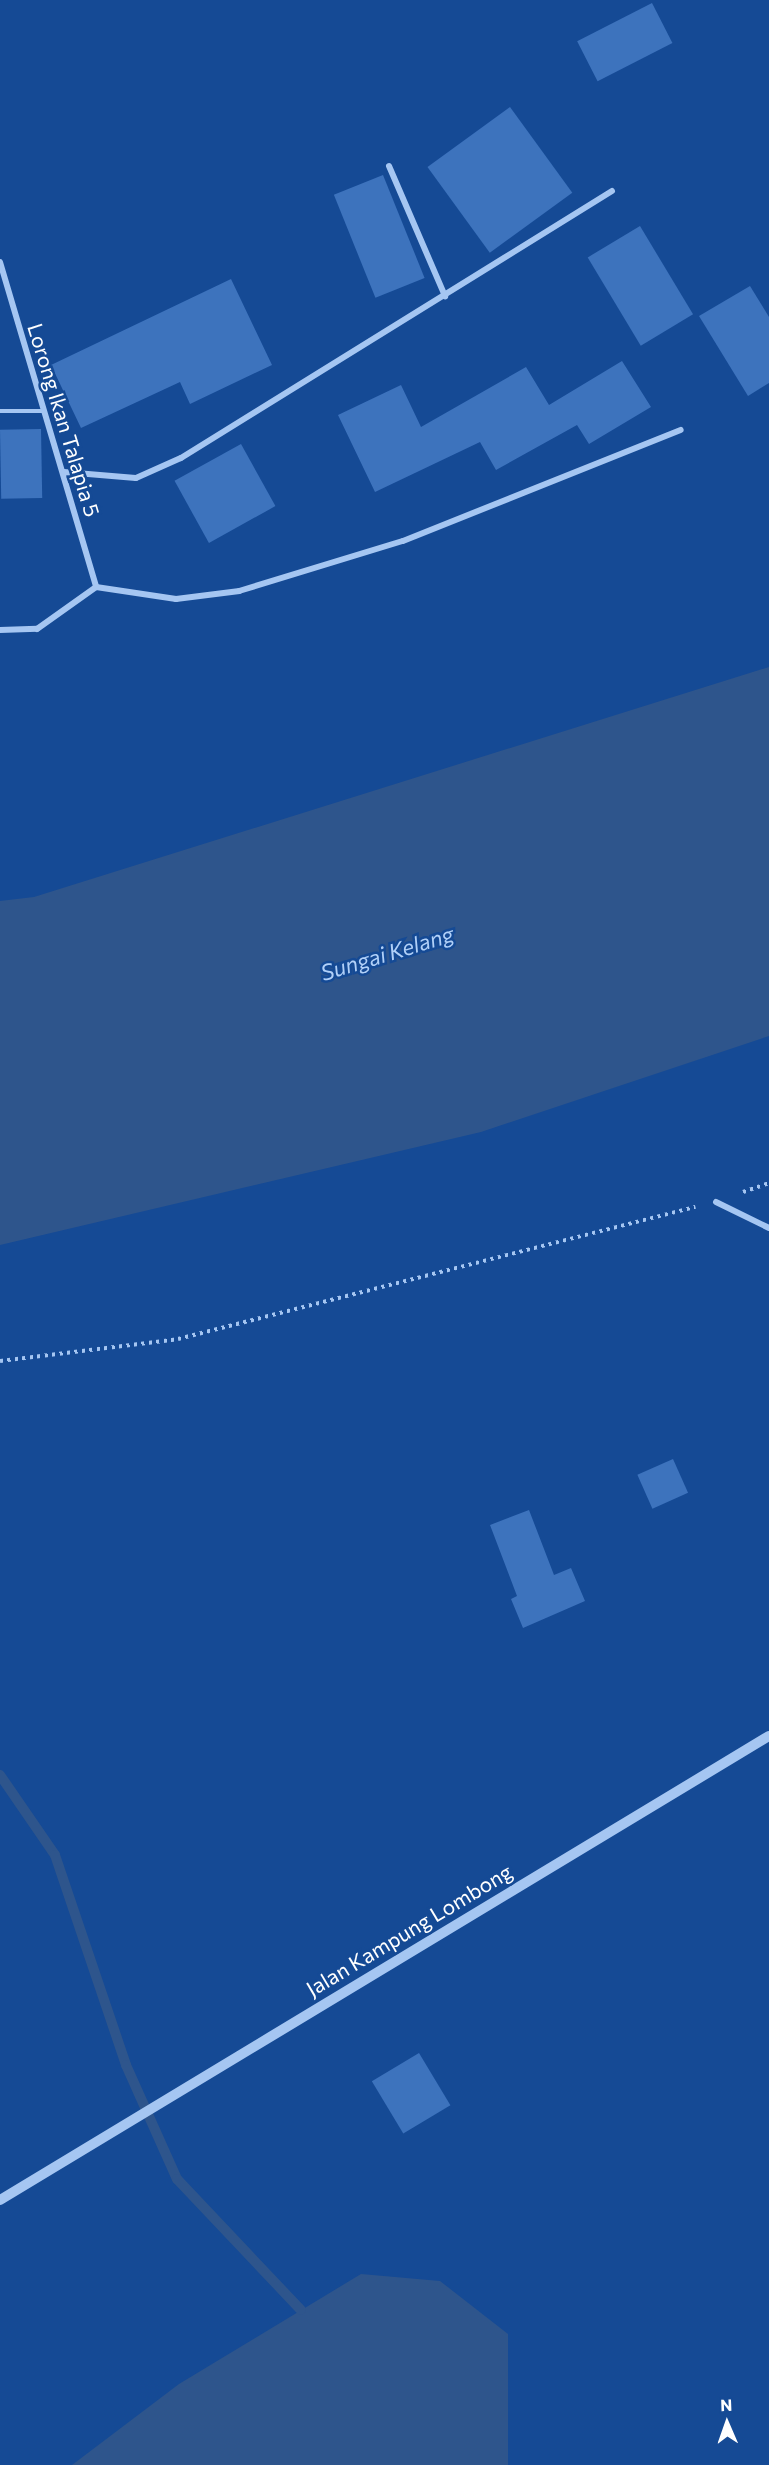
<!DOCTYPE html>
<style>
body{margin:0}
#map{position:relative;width:769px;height:2465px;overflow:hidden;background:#154a95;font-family:Commissioner,sans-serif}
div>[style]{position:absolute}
.water>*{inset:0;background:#2e558c}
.stream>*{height:10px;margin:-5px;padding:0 5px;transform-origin:5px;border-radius:5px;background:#2e558c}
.building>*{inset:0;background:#3d73bd;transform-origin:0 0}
.path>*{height:4px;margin-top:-2px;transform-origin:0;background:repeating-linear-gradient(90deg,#a5c6f2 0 3px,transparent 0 7.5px)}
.service>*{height:4.5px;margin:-2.25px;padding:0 2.25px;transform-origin:2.25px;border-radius:2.25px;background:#a5c6f2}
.minor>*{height:6px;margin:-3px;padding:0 3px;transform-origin:3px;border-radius:3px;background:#a5c6f2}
.tertiary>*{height:10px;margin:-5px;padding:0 5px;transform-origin:5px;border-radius:5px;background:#a5c6f2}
span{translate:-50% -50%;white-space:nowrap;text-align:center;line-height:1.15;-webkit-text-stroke:5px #154a95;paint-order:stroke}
.street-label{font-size:21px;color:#fff}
.water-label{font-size:22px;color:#b1d0f8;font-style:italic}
.north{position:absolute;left:697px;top:2393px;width:60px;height:60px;-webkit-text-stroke:4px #154a95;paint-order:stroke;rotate:358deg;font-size:16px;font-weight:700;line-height:24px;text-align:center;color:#fff}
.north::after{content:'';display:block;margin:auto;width:21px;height:27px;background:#fff;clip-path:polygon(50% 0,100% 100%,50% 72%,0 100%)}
</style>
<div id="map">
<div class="water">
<div style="clip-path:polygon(769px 667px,769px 1036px,481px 1132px,0 1245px,0 901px,34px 897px)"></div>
<div style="clip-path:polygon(361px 2274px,440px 2281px,508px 2334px,508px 2465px,72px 2465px,179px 2384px)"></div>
</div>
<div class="stream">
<div style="left:0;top:1775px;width:97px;rotate:55.5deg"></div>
<div style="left:55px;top:1855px;width:222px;rotate:71.3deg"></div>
<div style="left:126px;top:2065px;width:125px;rotate:65.9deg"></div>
<div style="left:177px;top:2179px;width:180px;rotate:46.6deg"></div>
</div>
<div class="building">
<div style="left:652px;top:3px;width:45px;height:84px;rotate:63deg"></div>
<div style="left:510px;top:107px;width:106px;height:102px;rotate:54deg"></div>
<div style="left:383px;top:175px;width:111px;height:53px;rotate:68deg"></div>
<div style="left:640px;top:226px;width:103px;height:61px;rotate:59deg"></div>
<div style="clip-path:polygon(231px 279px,272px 365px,190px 404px,180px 382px,81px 428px,51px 365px)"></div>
<div style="clip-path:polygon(750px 286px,769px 317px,769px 383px,748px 396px,699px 316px)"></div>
<div style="clip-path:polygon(622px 361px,651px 407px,589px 444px,577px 425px,496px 470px,480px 442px,375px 492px,338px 415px,401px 385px,421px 427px,526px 367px,549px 405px)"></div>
<div style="left:41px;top:429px;width:69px;height:41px;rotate:89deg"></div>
<div style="left:241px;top:444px;width:71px;height:76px;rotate:61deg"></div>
<div style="left:673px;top:1459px;width:37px;height:39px;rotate:66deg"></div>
<div style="clip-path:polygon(529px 1510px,554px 1575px,571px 1568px,585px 1601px,523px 1628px,511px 1599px,517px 1596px,490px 1525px)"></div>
<div style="left:419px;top:2053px;width:61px;height:55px;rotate:59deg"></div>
</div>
<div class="path">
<div style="left:743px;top:1192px;width:28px;rotate:-19deg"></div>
<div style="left:0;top:1361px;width:179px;rotate:-7deg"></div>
<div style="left:178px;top:1339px;width:534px;rotate:-14.32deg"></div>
</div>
<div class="service">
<div style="left:0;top:411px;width:44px"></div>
</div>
<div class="minor">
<div style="left:389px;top:166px;width:142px;rotate:66.7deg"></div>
<div style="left:0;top:262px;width:339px;rotate:73.5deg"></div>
<div style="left:64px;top:472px;width:72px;rotate:4.8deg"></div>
<div style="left:136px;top:478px;width:49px;rotate:-24deg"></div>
<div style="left:181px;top:458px;width:507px;rotate:-31.78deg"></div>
<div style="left:96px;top:587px;width:81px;rotate:8.5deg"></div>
<div style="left:176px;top:599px;width:64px;rotate:-7.2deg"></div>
<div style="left:239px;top:591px;width:171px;rotate:-17deg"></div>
<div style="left:403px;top:541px;width:299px;rotate:-21.8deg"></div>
<div style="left:0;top:630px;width:37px;rotate:-2deg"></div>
<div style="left:37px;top:629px;width:72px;rotate:-35.4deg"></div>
<div style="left:716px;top:1202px;width:59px;rotate:26.1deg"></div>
</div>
<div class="tertiary">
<div style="left:0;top:2200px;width:898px;rotate:-31.11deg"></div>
</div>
<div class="street-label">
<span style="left:64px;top:420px;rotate:73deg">Lorong Ikan Talapia 5</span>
<span style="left:409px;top:1930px;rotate:-31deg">Jalan Kampung Lombong</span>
</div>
<div class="water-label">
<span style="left:387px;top:953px;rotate:-17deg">Sungai Kelang</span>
</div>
<div class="north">N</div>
</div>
